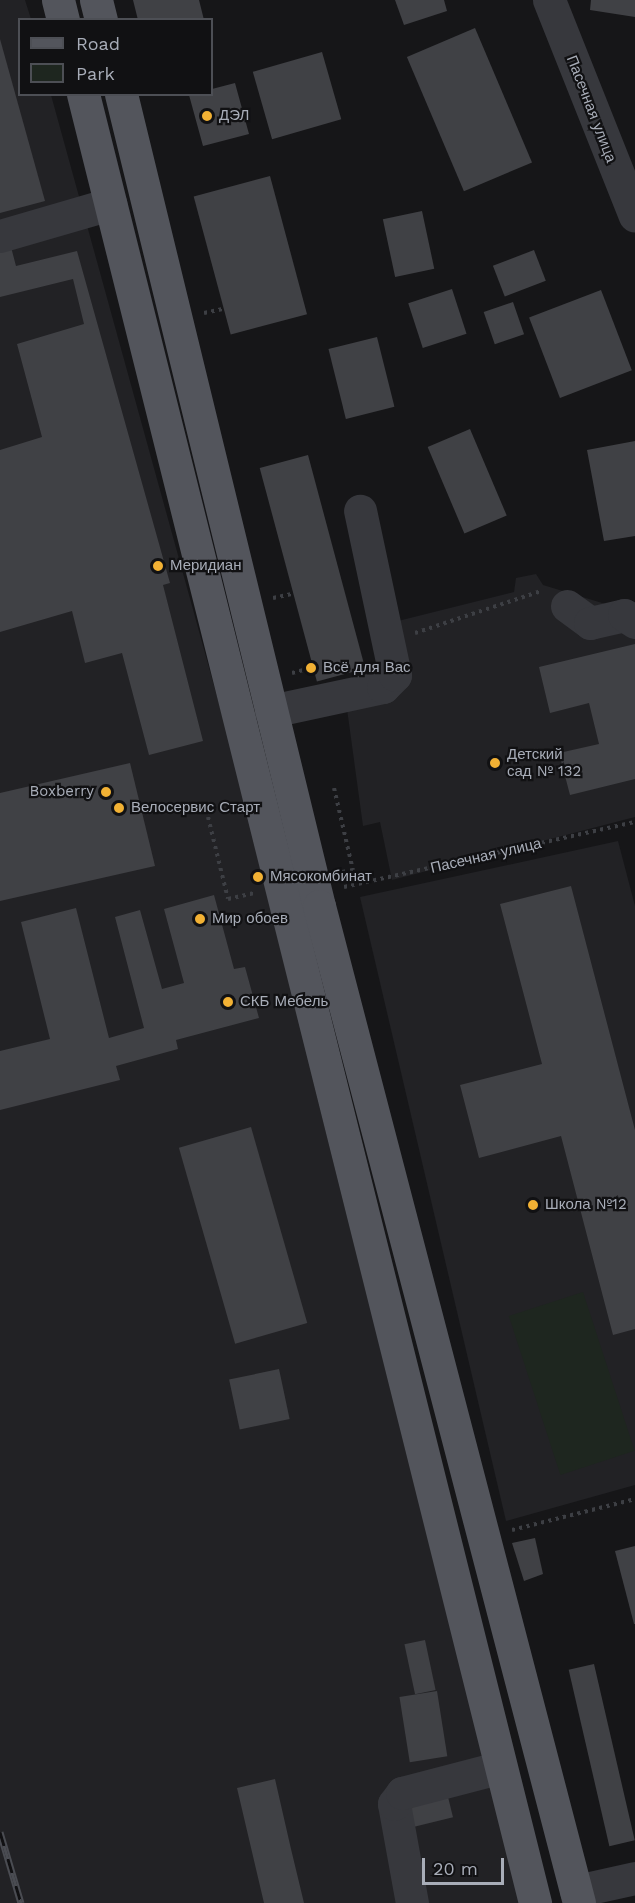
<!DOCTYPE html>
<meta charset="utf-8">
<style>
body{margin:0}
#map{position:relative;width:635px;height:1903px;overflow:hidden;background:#161618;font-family:"Work Sans",sans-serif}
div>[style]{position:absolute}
.built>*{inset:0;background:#222225}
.green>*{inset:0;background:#1e261f;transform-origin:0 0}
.building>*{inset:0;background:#404145;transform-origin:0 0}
.path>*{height:4px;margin-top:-2px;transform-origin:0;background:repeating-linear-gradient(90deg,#3d3f44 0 3px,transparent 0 7.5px)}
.minor>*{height:33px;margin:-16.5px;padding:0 16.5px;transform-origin:16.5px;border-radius:16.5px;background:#37383d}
.major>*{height:33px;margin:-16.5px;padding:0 16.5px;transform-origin:16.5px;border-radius:16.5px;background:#53555c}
.rail>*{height:7px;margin-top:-3.5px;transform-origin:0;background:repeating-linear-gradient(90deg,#111113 0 14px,#4a4c52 0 28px);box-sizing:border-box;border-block:2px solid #4a4c52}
.dots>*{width:16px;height:16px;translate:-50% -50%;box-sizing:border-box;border:3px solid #111113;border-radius:50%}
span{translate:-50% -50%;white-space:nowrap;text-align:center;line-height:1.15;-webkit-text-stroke:4.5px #111113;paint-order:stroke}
.street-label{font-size:15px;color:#a8adb8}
.poi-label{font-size:15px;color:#a8adb8}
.left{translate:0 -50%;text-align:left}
.right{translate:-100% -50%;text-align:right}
.legend{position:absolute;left:18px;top:18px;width:195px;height:78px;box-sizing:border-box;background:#111113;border:2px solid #4d4f55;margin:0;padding:8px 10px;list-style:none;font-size:18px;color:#a8adb8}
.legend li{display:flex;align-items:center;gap:12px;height:30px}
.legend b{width:30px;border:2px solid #4d4f55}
.scale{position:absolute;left:422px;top:1858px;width:82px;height:27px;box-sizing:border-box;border:3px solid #a8adb8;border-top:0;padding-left:8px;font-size:18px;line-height:21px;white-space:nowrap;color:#a8adb8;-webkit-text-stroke:4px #111113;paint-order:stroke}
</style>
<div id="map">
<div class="built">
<div style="clip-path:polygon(0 0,25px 0,31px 19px,20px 20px,20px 94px,51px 95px,550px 1903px,0 1903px)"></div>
<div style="clip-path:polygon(536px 574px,543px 585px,635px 613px,635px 817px,392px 880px,380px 822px,363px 826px,347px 709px,400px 689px,398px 621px,514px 592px,516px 578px)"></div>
<div style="clip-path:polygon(618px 841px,635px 906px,635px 1485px,506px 1521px,360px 897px)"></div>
</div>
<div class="green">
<div style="left:583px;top:1292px;width:167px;height:78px;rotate:72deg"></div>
</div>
<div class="building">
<div style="clip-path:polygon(133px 0,199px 0,204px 20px,138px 20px)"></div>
<div style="clip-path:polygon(395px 0,444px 0,447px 11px,404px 25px)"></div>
<div style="clip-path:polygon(591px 0,635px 0,635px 17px,590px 10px)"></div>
<div style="left:475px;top:28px;width:146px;height:74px;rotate:67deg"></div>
<div style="clip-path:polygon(0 39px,45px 201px,0 213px)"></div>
<div style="left:322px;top:52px;width:70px;height:72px;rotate:74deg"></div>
<div style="clip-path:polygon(235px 83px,249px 134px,203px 146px,189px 95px,212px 94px,212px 89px)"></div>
<div style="left:270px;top:176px;width:143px;height:79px;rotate:75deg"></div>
<div style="left:422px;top:211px;width:59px;height:40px;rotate:78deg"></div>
<div style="clip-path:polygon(11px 247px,16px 266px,77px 251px,170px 583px,163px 585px,203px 741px,149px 755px,122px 653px,85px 663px,72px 611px,0 632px,0 450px,42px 437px,17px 344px,84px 324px,73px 279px,0 297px,0 249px)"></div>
<div style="left:534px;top:250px;width:33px;height:44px;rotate:69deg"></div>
<div style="left:452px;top:289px;width:47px;height:46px;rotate:72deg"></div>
<div style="left:601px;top:290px;width:86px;height:77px;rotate:69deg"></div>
<div style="left:513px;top:302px;width:34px;height:31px;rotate:71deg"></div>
<div style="left:377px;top:337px;width:72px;height:50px;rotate:76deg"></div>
<div style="left:470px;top:429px;width:94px;height:46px;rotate:67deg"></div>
<div style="clip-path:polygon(635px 441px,635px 536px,604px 541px,587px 450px)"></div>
<div style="left:308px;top:455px;width:221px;height:50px;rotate:75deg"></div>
<div style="clip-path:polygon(635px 644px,635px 779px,570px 795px,559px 753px,599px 744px,589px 703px,550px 713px,539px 667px)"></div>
<div style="clip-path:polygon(130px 763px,155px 866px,0 901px,0 793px)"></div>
<div style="clip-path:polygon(571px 886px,635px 1130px,635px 1329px,613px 1335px,561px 1136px,479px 1158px,460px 1085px,542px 1064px,500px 904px)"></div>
<div style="clip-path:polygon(214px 895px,234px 969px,245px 967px,259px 1018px,176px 1040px,178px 1049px,116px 1066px,120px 1080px,0 1110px,0 1051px,50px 1039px,21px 922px,76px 908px,109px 1038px,144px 1028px,115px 917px,140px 910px,162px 989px,184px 983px,164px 909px)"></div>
<div style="left:251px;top:1127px;width:204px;height:75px;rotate:74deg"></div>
<div style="left:279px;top:1369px;width:51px;height:51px;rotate:78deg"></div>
<div style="clip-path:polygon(535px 1538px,543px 1574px,524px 1581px,512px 1543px)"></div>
<div style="clip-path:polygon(635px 1546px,635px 1624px,634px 1624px,615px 1551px)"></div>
<div style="left:425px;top:1640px;width:51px;height:21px;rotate:78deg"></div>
<div style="left:594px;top:1664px;width:181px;height:26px;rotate:77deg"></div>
<div style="left:437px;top:1691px;width:66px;height:38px;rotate:81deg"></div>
<div style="clip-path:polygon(275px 1779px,291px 1849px,304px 1903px,264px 1903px,237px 1788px)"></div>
<div style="left:446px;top:1789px;width:29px;height:41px;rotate:76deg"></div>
</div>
<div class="path">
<div style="left:204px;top:313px;width:19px;rotate:-12deg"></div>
<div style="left:273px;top:598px;width:19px;rotate:-12deg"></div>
<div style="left:415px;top:633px;width:133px;rotate:-18.4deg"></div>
<div style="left:292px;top:673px;width:20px;rotate:-15deg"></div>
<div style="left:334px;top:788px;width:84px;rotate:77deg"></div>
<div style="left:353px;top:870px;width:11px;rotate:170deg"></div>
<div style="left:208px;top:817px;width:84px;rotate:76.3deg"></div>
<div style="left:228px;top:899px;width:27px;rotate:-13deg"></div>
<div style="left:344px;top:887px;width:298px;rotate:-12.6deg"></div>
<div style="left:512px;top:1530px;width:127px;rotate:-14.1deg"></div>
</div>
<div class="minor">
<div style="left:549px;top:0;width:232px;rotate:68.3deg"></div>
<div style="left:0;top:236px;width:115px;rotate:-16.2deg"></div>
<div style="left:567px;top:606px;width:29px;rotate:36deg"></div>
<div style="left:590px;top:623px;width:35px;rotate:-13deg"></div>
<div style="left:624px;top:615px;width:13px;rotate:32deg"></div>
<div style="left:271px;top:711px;width:115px;rotate:-12.1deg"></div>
<div style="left:383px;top:687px;width:17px;rotate:-45deg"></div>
<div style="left:395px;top:675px;width:168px;rotate:-102deg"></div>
<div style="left:576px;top:1891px;width:60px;rotate:-12.4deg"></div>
<div style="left:412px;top:1903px;width:101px;rotate:-100.3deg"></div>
<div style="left:394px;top:1804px;width:14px;rotate:-54deg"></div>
<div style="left:402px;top:1793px;width:99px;rotate:-14.6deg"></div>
</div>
<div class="major">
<div style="left:58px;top:0;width:21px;rotate:76deg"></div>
<div style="left:96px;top:0;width:21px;rotate:76deg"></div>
<div style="left:83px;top:94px;width:1865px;rotate:75.97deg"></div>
<div style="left:121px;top:94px;width:836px;rotate:76.3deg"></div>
<div style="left:319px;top:906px;width:1030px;rotate:75.38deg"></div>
</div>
<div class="rail">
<div style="left:0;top:1832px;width:74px;rotate:73.5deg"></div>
</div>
<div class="dots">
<div style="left:207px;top:116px;background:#f2b134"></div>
<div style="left:158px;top:566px;background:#f2b134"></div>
<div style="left:311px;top:668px;background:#f2b134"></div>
<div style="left:495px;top:763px;background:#f2b134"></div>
<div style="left:106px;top:792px;background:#f2b134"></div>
<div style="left:119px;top:808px;background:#f2b134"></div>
<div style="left:258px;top:877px;background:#f2b134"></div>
<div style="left:200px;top:919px;background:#f2b134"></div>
<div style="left:228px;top:1002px;background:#f2b134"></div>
<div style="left:533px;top:1205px;background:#f2b134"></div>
</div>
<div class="street-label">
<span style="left:591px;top:109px;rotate:69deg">Пасечная улица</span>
<span style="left:486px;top:856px;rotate:-13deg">Пасечная улица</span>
</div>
<div class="poi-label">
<span class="left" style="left:219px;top:116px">ДЭЛ</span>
<span class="left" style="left:170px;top:566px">Меридиан</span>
<span class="left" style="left:323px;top:668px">Всё для Вас</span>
<span class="left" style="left:507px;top:763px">Детский<br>сад № 132</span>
<span class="right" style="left:94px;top:792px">Boxberry</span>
<span class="left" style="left:131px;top:808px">Велосервис Старт</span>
<span class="left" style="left:270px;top:877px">Мясокомбинат</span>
<span class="left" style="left:212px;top:919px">Мир обоев</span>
<span class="left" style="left:240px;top:1002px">СКБ Мебель</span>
<span class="left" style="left:545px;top:1205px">Школа №12</span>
</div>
<ul class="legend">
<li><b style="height:8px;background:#53555c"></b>Road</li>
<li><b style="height:16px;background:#1e261f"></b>Park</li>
</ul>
<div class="scale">20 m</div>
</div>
